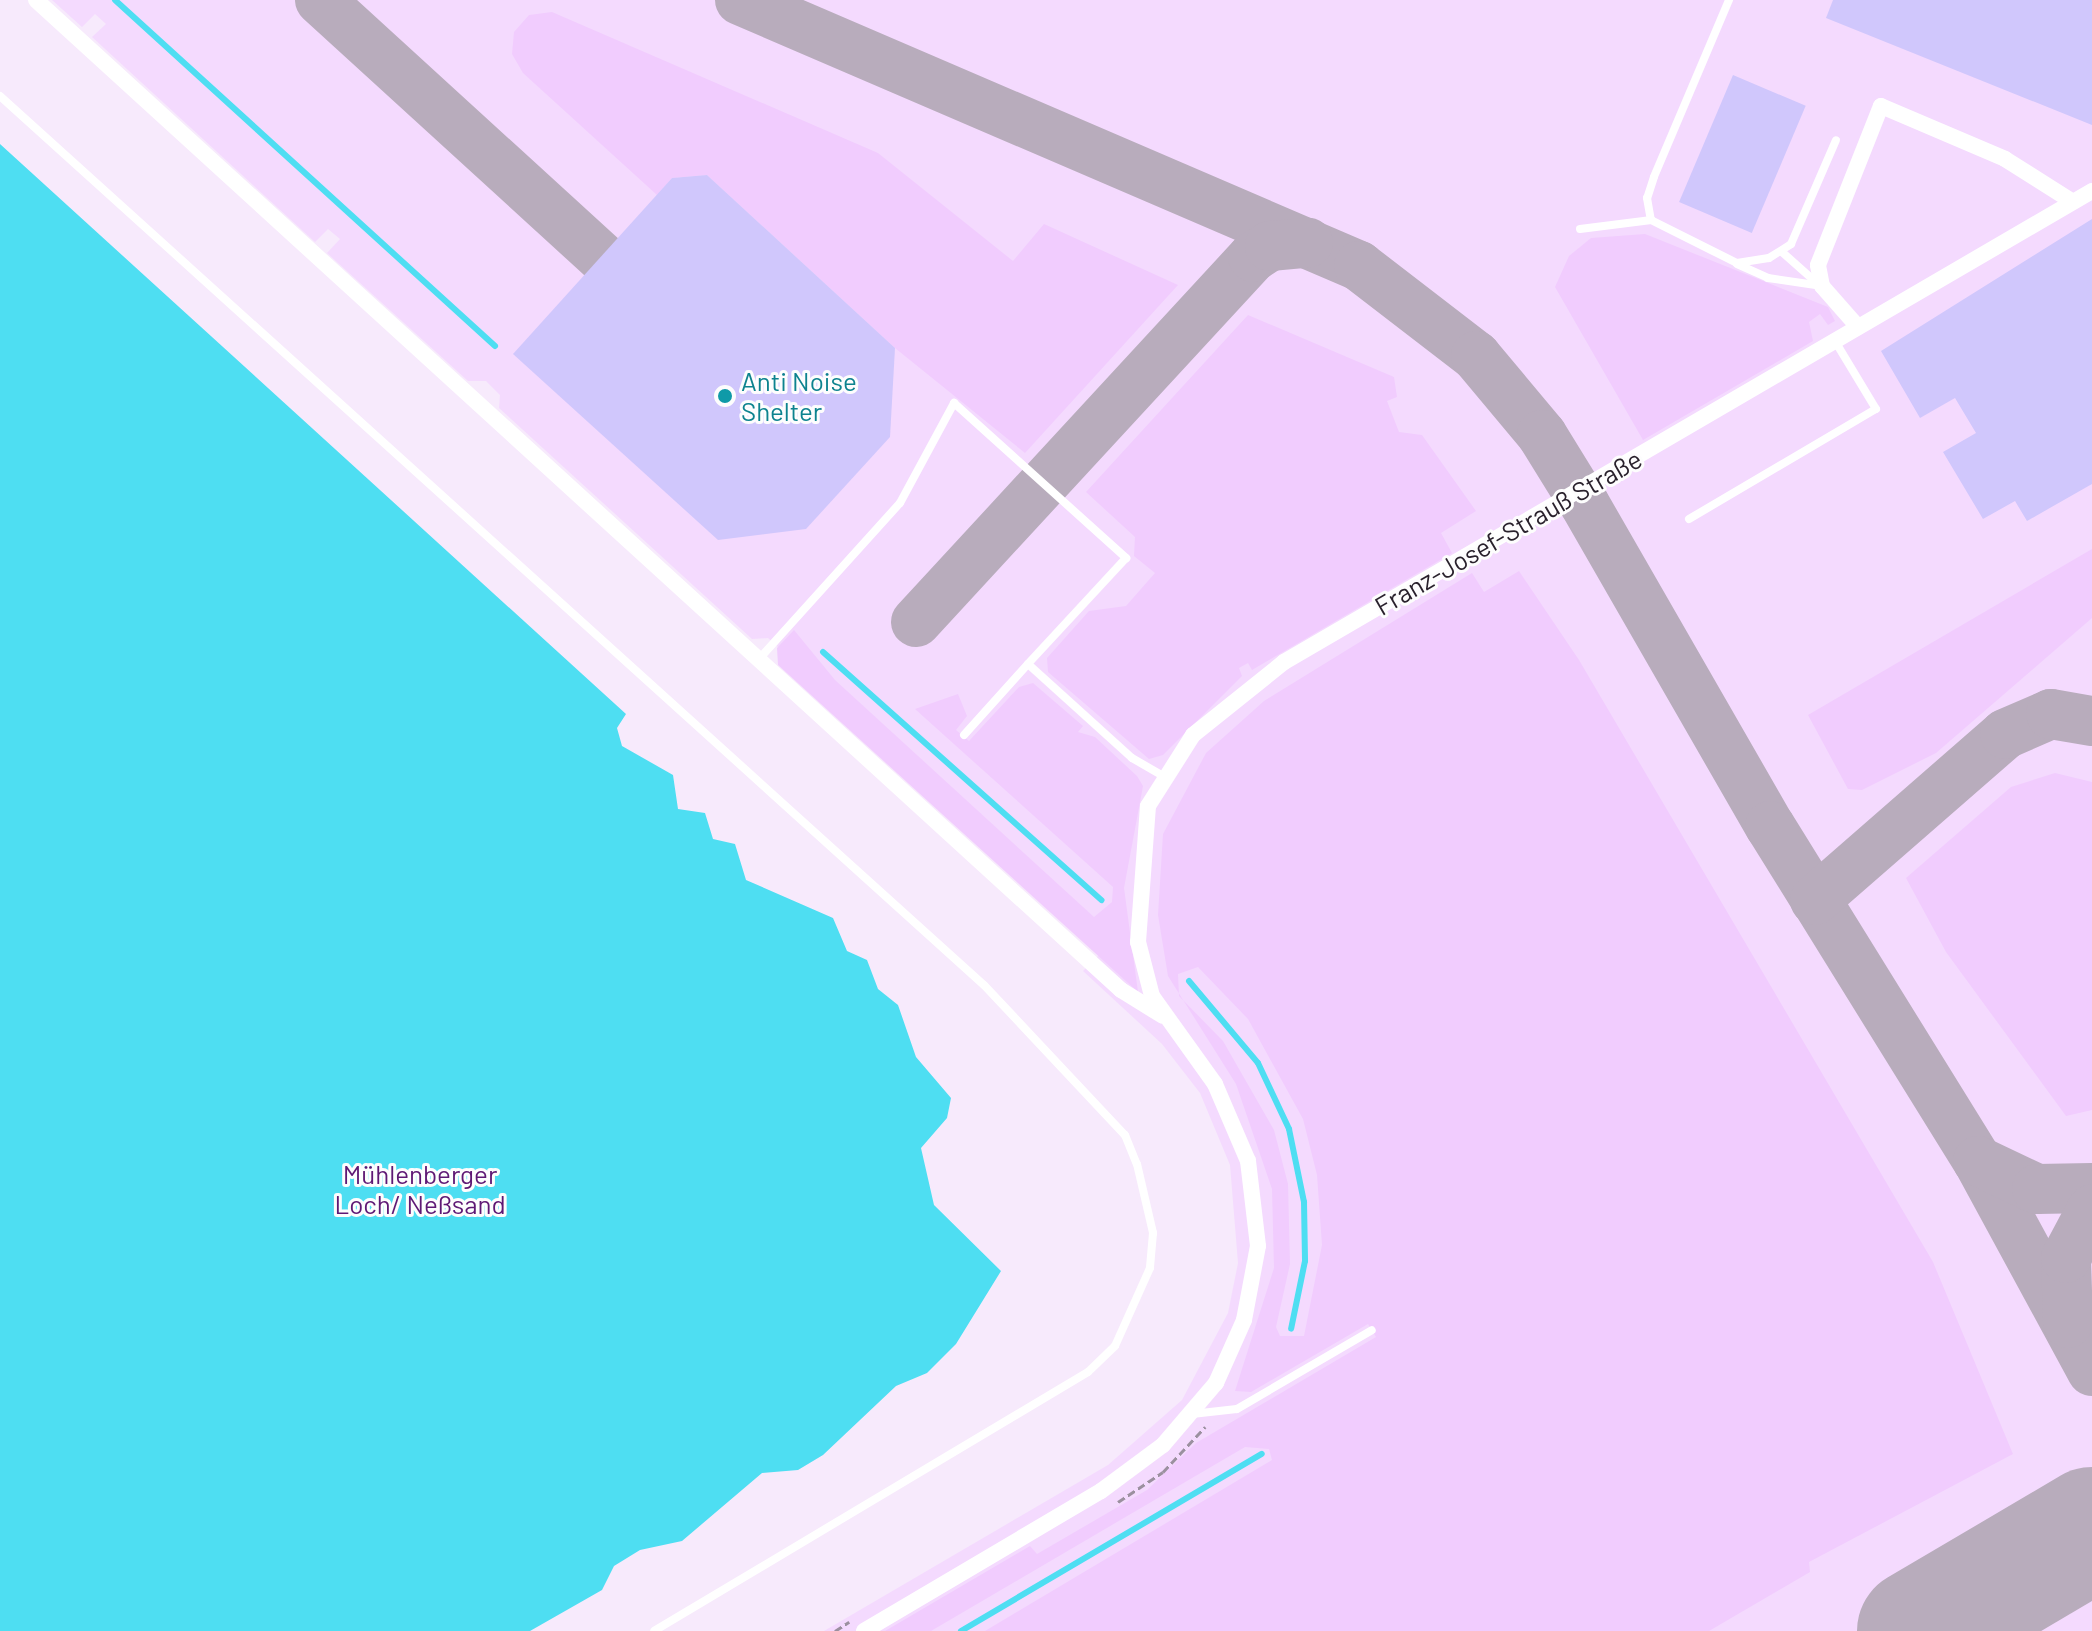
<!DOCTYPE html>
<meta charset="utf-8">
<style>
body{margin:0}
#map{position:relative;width:2092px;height:1631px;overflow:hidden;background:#f7eafc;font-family:Barlow,sans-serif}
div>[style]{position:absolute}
.built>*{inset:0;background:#f4dafe}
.green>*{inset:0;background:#f1ccfe}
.water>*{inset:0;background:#4edef2}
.stream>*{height:6px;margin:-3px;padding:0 3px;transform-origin:3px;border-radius:3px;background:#4edef2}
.taxiway>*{height:50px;margin:-25px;padding:0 25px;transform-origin:25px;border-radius:25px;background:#b8acbc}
.runway>*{height:124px;margin:-62px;padding:0 62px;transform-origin:62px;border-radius:62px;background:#b8acbc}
.building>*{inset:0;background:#d0c7fc;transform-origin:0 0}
.path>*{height:3px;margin-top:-1.5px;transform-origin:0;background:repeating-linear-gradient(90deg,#9b909f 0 8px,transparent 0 12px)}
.lane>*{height:8px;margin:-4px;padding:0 4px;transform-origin:4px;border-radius:4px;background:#fff}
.street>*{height:16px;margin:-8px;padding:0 8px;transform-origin:8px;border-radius:8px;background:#fff}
.dots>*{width:22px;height:22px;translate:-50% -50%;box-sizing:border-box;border:4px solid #fdfdfd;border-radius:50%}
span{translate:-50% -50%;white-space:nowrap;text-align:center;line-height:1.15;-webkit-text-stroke:6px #fdfdfd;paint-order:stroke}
.culture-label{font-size:26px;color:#0d838f}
.left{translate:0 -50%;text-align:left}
.street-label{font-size:26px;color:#29212c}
.park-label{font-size:26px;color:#5e1874}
</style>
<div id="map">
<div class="built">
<div style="clip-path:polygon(52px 0,2092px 0,2092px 1631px,824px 1631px,1108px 1465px,1182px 1400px,1228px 1313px,1238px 1263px,1230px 1165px,1200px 1093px,1162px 1044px,1083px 971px,1099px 955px,780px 649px,768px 638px,752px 639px,499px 408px,500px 395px,486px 381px,468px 381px,327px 253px,340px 239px,328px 229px,315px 242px,92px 37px,106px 24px,95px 14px,82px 27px)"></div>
</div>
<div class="green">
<div style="clip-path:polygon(552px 12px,878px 153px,1013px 261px,1044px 224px,1178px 285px,1025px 453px,895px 348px,707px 175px,672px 178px,657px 195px,523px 73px,512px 54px,514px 32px,529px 15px)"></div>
<div style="clip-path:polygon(1645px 234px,1828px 307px,1835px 321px,1828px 325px,1820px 314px,1809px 322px,1813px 341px,1643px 440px,1555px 287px,1569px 256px,1591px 238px)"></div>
<div style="clip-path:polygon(1248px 315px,1394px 377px,1397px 397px,1387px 401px,1399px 432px,1422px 435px,1476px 511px,1441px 533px,1452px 553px,1252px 670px,1248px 663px,1239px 668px,1242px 676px,1163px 755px,1149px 759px,1048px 672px,1047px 658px,1089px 611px,1126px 606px,1155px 573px,1134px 556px,1135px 537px,1086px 492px)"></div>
<div style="clip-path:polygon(2092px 549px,2092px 618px,1936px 753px,1862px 790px,1848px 789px,1808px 715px)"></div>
<div style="clip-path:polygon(evenodd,1519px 571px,1579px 660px,1933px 1262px,2013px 1454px,1809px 1562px,1810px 1572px,1709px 1631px,985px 1631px,1272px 1460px,1269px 1449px,1245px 1447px,931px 1631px,885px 1631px,1030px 1546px,1037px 1554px,1147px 1490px,1196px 1443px,1376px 1337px,1368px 1324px,1251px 1392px,1235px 1391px,1274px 1268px,1272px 1189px,1236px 1084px,1168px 976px,1158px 915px,1163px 834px,1206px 753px,1264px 701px,1472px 573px,1484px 592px,1519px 571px,1198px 967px,1248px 1019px,1303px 1119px,1317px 1175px,1322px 1245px,1304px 1336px,1280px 1336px,1276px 1327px,1290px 1264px,1288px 1184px,1274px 1130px,1223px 1041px,1179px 996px,1178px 974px,1198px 967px)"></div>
<div style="clip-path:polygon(794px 630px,835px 680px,1094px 917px,1112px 902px,1113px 887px,915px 709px,958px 694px,967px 716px,956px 730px,969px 741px,1019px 687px,1033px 683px,1083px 726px,1078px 732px,1095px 737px,1137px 776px,1143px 786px,1124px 888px,1138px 992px,778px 665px,777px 648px)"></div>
<div style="clip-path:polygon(2055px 773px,2092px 782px,2092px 1110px,2066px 1116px,1946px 952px,1906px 878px,2011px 787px)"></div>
</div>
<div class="water">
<div style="clip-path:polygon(0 144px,626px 714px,617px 728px,622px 746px,673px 775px,678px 809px,705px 813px,713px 839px,735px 844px,746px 880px,833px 918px,847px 951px,867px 960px,878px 989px,898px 1005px,916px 1057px,951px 1098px,947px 1118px,921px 1148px,934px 1205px,1001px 1271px,956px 1344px,927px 1373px,896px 1386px,823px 1455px,798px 1470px,762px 1473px,682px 1541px,640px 1550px,614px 1566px,602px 1590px,530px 1631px,0 1631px)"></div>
</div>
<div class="stream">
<div style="left:115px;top:0;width:514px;rotate:42.32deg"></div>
<div style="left:823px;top:652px;width:373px;rotate:41.7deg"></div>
<div style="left:1189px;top:981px;width:107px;rotate:49.9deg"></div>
<div style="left:1258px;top:1063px;width:73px;rotate:64.8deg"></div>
<div style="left:1289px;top:1129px;width:75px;rotate:78.4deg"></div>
<div style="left:1304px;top:1202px;width:59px;rotate:89deg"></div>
<div style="left:1305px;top:1261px;width:69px;rotate:101.6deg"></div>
<div style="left:961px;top:1631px;width:349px;rotate:-30.5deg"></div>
</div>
<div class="taxiway">
<div style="left:320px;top:0;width:449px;rotate:42.4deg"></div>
<div style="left:740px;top:0;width:674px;rotate:23.25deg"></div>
<div style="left:1359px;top:266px;width:148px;rotate:37.6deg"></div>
<div style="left:1476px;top:356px;width:103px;rotate:50.1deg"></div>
<div style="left:1542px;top:435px;width:80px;rotate:58.3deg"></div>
<div style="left:1584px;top:503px;width:373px;rotate:60.1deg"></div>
<div style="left:1770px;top:826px;width:394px;rotate:58.2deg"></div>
<div style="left:1978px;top:1161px;width:239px;rotate:61.5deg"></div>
<div style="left:916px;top:622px;width:497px;rotate:-47.3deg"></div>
<div style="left:1253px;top:257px;width:20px;rotate:-33deg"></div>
<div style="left:1270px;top:246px;width:38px;rotate:-5deg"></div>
<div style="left:1815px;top:900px;width:252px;rotate:-41.1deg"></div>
<div style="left:2005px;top:734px;width:50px;rotate:-23.5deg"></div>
<div style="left:2051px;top:714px;width:42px;rotate:9.7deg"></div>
<div style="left:1978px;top:1161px;width:65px;rotate:25.4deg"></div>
<div style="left:2037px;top:1189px;width:55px;rotate:-1deg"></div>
<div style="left:2068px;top:1323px;width:65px;rotate:-91.8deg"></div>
<div style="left:2066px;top:1258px;width:55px;rotate:-62deg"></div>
<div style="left:2069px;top:1543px;width:34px;rotate:-47deg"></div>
</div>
<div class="runway">
<div style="left:1919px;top:1631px;width:201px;rotate:-30.5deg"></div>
</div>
<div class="building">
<div style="clip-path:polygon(1833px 0,2092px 0,2092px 125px,1826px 18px)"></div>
<div style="left:1733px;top:75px;width:79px;height:138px;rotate:23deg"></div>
<div style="clip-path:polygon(707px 175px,895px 348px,890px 437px,806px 529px,718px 540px,513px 354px,672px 178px)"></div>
<div style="clip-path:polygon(2092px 219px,2092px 484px,2027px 521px,2015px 501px,1983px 519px,1943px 452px,1976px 433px,1955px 398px,1920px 418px,1881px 351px)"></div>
</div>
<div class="path">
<div style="left:1118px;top:1502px;width:54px;rotate:-33.7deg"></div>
<div style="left:1163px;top:1472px;width:62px;rotate:-47deg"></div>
<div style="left:835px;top:1631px;width:17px;rotate:-33deg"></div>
</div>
<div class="lane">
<div style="left:1729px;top:0;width:192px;rotate:113deg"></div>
<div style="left:1654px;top:177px;width:22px;rotate:108deg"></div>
<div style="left:1647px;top:198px;width:22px;rotate:80deg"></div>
<div style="left:1651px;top:220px;width:96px;rotate:26.6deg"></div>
<div style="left:1737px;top:263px;width:32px;rotate:-9deg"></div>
<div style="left:1769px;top:258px;width:26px;rotate:-32deg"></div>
<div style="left:1791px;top:244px;width:113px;rotate:-66.6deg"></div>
<div style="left:0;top:96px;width:1326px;rotate:42.1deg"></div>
<div style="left:984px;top:985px;width:206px;rotate:46.8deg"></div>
<div style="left:1125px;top:1135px;width:31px;rotate:68deg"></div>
<div style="left:1137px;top:1164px;width:71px;rotate:76.9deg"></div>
<div style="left:1153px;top:1233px;width:35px;rotate:95deg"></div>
<div style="left:1150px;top:1268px;width:85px;rotate:114.2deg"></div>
<div style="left:1115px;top:1346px;width:37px;rotate:136deg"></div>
<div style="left:1088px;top:1372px;width:505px;rotate:149.17deg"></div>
<div style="left:1580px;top:229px;width:72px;rotate:-7.2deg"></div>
<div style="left:1782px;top:252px;width:48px;rotate:41.6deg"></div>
<div style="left:1737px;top:264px;width:34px;rotate:24deg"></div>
<div style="left:1768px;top:278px;width:55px;rotate:8.4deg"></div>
<div style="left:1689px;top:519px;width:217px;rotate:-30.5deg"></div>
<div style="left:1876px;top:409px;width:79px;rotate:-121.1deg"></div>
<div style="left:759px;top:659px;width:210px;rotate:-47.9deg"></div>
<div style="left:900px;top:503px;width:114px;rotate:-61.6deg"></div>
<div style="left:954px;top:403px;width:232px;rotate:42deg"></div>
<div style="left:1126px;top:558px;width:144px;rotate:132.8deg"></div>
<div style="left:1028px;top:664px;width:140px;rotate:42.1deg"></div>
<div style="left:1132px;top:758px;width:34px;rotate:30deg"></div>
<div style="left:964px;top:735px;width:96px;rotate:-48deg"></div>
<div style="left:1192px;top:1414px;width:45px;rotate:-6.3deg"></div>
<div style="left:1237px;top:1409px;width:156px;rotate:-30.3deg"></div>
</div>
<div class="street">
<div style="left:36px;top:0;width:1469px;rotate:42.38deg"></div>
<div style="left:1121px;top:990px;width:49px;rotate:31.8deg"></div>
<div style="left:1858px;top:327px;width:55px;rotate:-131.3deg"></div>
<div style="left:1822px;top:286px;width:21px;rotate:-101deg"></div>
<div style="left:1818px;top:265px;width:171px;rotate:-68.4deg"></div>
<div style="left:1881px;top:106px;width:135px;rotate:23.1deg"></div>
<div style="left:2005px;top:159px;width:80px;rotate:32.3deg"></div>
<div style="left:864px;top:1631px;width:275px;rotate:-30.6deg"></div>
<div style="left:1101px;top:1491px;width:77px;rotate:-36.6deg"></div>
<div style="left:1163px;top:1445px;width:82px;rotate:-49.5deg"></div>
<div style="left:1216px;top:1383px;width:69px;rotate:-66deg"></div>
<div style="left:1244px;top:1320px;width:75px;rotate:-79.3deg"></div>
<div style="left:1258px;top:1246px;width:86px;rotate:-96.7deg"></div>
<div style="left:1248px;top:1161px;width:84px;rotate:-113.2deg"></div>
<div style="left:1215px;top:1084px;width:108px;rotate:-125.6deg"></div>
<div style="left:1152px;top:996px;width:56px;rotate:-104.5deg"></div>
<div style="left:1138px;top:942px;width:136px;rotate:-85.8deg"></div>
<div style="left:1148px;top:806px;width:84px;rotate:-57.6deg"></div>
<div style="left:1193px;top:735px;width:117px;rotate:-38.7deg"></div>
<div style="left:1284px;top:662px;width:935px;rotate:-30.24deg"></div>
</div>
<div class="dots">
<div style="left:725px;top:396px;background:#0f9aa8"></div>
</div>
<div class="culture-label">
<span class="left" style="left:741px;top:396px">Anti Noise<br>Shelter</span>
</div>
<div class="street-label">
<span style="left:1508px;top:532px;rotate:-30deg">Franz-Josef-Strauß Straße</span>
</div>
<div class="park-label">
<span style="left:420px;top:1189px">Mühlenberger<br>Loch/ Neßsand</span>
</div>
</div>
